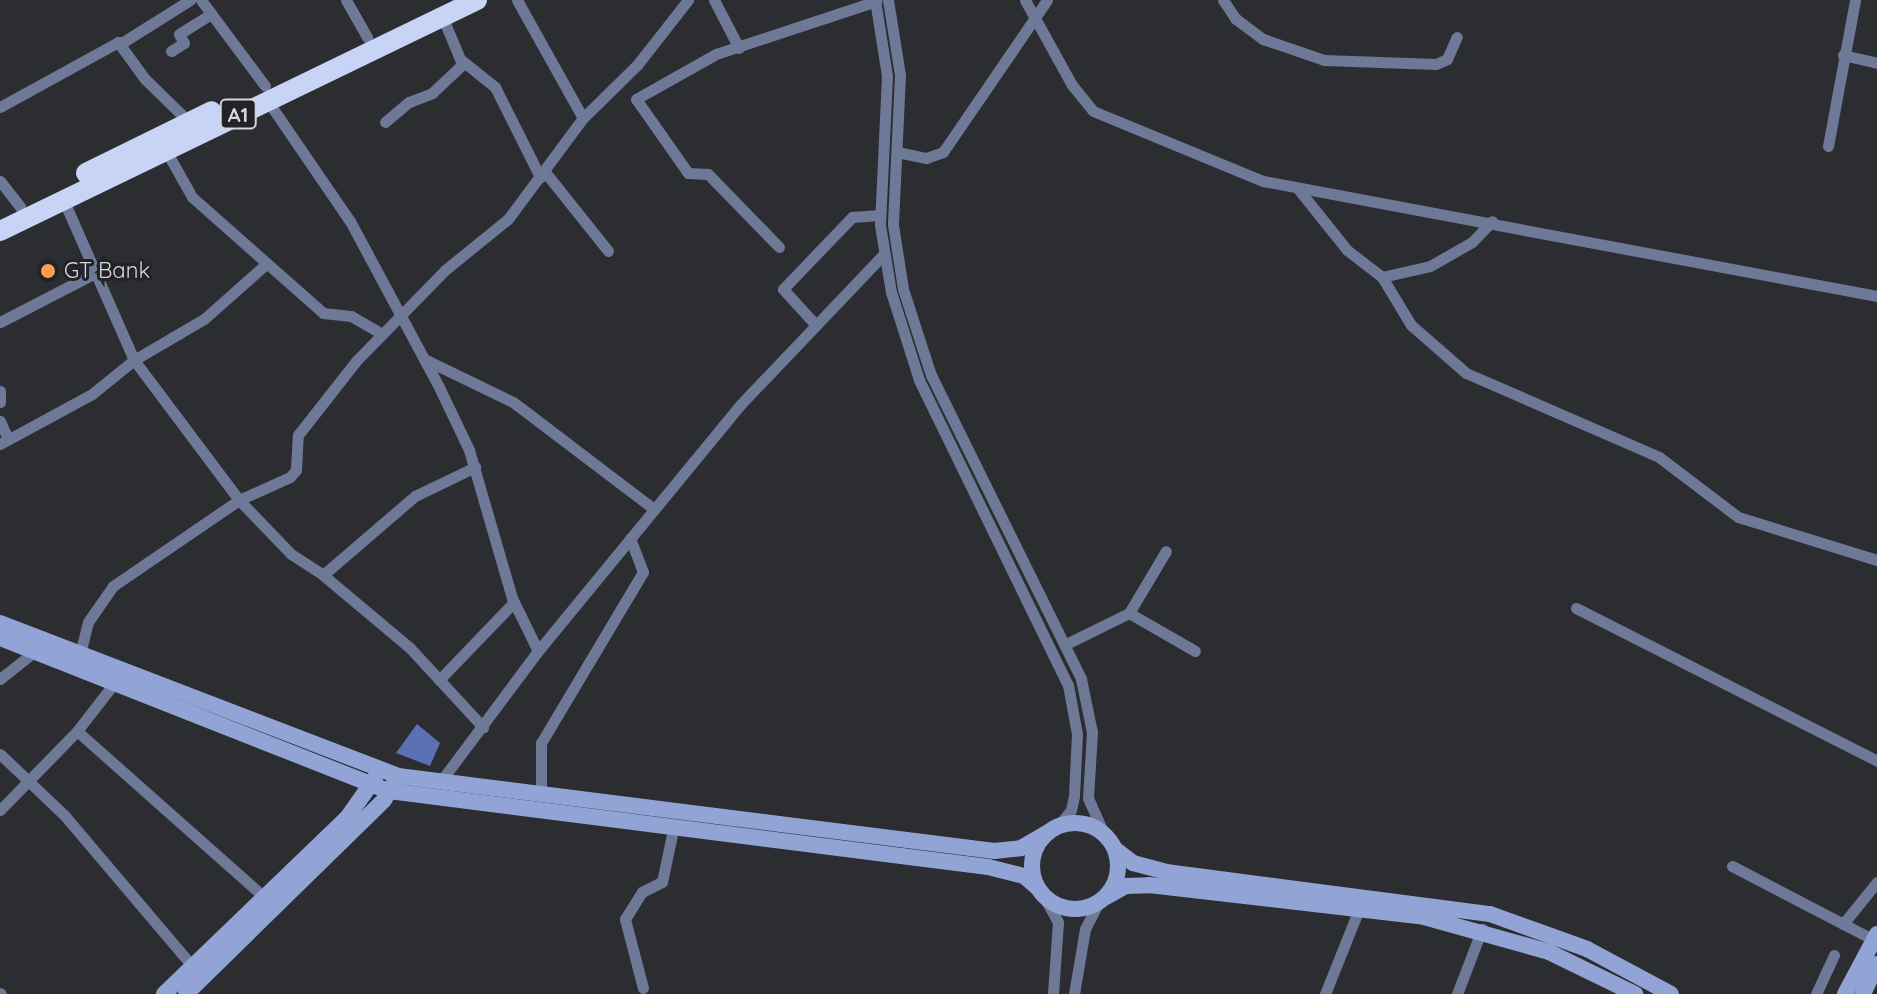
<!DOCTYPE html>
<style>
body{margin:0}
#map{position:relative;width:1877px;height:994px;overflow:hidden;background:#2c2d31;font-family:Quicksand,sans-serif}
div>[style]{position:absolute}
.water>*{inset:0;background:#5b70b5}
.minor>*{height:11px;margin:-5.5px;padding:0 5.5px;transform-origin:5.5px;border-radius:5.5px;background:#6e7998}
.secondary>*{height:16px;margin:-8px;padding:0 8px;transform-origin:8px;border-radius:8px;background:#92a3d5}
.secondary>.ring{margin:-8px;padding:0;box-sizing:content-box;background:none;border:16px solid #92a3d5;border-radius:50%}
.trunk>*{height:20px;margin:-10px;padding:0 10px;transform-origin:10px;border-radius:10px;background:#c8d4f6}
.dots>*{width:22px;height:22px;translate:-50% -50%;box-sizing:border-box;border:4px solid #222327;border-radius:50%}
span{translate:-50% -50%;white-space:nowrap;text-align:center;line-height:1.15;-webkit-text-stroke:6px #222327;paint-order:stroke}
.shield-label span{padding:2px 6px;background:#222327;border:2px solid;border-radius:6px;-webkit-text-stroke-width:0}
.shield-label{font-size:20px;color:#d6d7da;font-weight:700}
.poi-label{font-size:22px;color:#d6d7da}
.left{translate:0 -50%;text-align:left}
</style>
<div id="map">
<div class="water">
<div style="clip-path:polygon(417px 724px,440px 743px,430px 766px,396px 753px)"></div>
</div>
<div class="minor">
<div style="left:201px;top:0;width:107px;rotate:53.3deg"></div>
<div style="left:346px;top:0;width:43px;rotate:60.4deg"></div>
<div style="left:517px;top:0;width:135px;rotate:60.8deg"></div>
<div style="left:714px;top:0;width:54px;rotate:62.5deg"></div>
<div style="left:875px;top:0;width:77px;rotate:81deg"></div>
<div style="left:887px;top:76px;width:149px;rotate:92.7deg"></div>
<div style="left:880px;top:225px;width:68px;rotate:80.7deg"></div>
<div style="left:891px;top:292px;width:92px;rotate:72.3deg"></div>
<div style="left:919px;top:380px;width:339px;rotate:64deg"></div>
<div style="left:1068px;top:685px;width:50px;rotate:79.6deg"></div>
<div style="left:1077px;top:734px;width:62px;rotate:92.8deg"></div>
<div style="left:1074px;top:796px;width:14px;rotate:102deg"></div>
<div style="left:1071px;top:810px;width:22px;rotate:129deg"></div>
<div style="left:888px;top:0;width:76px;rotate:80.9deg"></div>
<div style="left:900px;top:75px;width:150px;rotate:92.7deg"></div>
<div style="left:893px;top:225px;width:65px;rotate:81.1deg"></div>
<div style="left:903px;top:289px;width:90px;rotate:72deg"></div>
<div style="left:931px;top:375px;width:339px;rotate:63.7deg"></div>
<div style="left:1081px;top:679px;width:54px;rotate:78.3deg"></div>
<div style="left:1092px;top:732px;width:66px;rotate:93.5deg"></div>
<div style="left:1088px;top:798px;width:39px;rotate:66deg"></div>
<div style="left:1025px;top:0;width:97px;rotate:61.1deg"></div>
<div style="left:1072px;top:85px;width:33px;rotate:51deg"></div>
<div style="left:1093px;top:111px;width:184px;rotate:22.4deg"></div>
<div style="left:1263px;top:181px;width:625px;rotate:10.61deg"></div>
<div style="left:1223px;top:0;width:23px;rotate:56deg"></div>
<div style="left:1236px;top:19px;width:34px;rotate:37deg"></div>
<div style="left:1263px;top:39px;width:65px;rotate:19deg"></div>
<div style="left:1324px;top:60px;width:112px;rotate:2deg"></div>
<div style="left:1436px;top:64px;width:12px;rotate:-24deg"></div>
<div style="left:1447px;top:59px;width:24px;rotate:-66deg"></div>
<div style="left:442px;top:16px;width:47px;rotate:67.3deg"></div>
<div style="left:460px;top:59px;width:45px;rotate:38.7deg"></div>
<div style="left:495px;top:87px;width:101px;rotate:63.4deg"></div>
<div style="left:120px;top:44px;width:83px;rotate:-32.2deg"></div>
<div style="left:171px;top:51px;width:15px;rotate:-32deg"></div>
<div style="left:184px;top:43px;width:10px;rotate:-119deg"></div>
<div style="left:179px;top:34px;width:38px;rotate:-32deg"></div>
<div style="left:1843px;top:55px;width:35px;rotate:13deg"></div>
<div style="left:267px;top:100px;width:147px;rotate:55.6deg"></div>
<div style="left:350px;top:221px;width:188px;rotate:61.8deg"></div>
<div style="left:439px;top:387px;width:70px;rotate:64.5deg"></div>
<div style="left:469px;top:450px;width:154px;rotate:73.8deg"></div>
<div style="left:512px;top:598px;width:59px;rotate:63.9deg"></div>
<div style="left:0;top:107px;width:135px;rotate:-28.8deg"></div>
<div style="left:118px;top:42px;width:46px;rotate:53.9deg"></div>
<div style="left:145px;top:79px;width:62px;rotate:44.3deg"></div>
<div style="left:385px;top:122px;width:31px;rotate:-40deg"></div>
<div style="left:409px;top:102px;width:25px;rotate:-21deg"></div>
<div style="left:432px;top:93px;width:44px;rotate:-43.2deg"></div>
<div style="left:1828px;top:146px;width:148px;rotate:-79.5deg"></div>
<div style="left:165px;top:149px;width:55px;rotate:60.6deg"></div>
<div style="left:192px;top:197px;width:175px;rotate:41.5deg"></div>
<div style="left:323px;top:313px;width:28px;rotate:6deg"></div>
<div style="left:351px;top:316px;width:36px;rotate:30deg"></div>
<div style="left:897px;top:152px;width:30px;rotate:12deg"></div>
<div style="left:926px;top:158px;width:18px;rotate:-19deg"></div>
<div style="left:943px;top:152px;width:184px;rotate:-55.6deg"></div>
<div style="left:545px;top:172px;width:101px;rotate:51.4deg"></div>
<div style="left:0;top:181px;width:33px;rotate:52deg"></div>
<div style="left:1299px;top:190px;width:77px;rotate:51.3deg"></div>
<div style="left:1347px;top:250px;width:44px;rotate:37.6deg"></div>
<div style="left:1382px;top:277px;width:56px;rotate:58.9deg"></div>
<div style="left:1411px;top:325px;width:73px;rotate:41.1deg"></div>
<div style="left:1466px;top:373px;width:210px;rotate:23.5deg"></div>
<div style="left:1659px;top:457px;width:99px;rotate:37.2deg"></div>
<div style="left:1738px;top:517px;width:145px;rotate:17.2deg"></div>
<div style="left:63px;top:199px;width:176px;rotate:66.2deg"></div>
<div style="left:134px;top:360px;width:175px;rotate:53.1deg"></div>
<div style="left:239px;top:500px;width:75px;rotate:46.1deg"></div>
<div style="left:291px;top:554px;width:38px;rotate:33deg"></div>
<div style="left:323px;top:575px;width:114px;rotate:40deg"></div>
<div style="left:410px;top:648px;width:108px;rotate:47.3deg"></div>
<div style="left:779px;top:247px;width:102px;rotate:-134.2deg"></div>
<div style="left:708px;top:174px;width:20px;rotate:-177deg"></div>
<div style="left:688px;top:173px;width:90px;rotate:-125.1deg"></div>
<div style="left:636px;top:99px;width:92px;rotate:-29.4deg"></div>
<div style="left:716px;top:54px;width:169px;rotate:-18.3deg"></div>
<div style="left:1382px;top:277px;width:49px;rotate:-12.9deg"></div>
<div style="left:1430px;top:266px;width:48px;rotate:-29.7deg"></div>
<div style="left:1472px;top:242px;width:29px;rotate:-46deg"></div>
<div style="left:0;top:322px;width:109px;rotate:-27.3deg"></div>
<div style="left:814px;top:323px;width:46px;rotate:-132.4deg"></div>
<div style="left:783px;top:289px;width:100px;rotate:-46.2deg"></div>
<div style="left:852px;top:217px;width:28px;rotate:-4deg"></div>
<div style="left:424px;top:359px;width:99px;rotate:25.8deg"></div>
<div style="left:513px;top:402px;width:177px;rotate:37.2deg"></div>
<div style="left:0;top:391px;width:11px;rotate:90deg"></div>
<div style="left:0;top:421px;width:17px;rotate:66deg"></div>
<div style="left:0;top:444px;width:105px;rotate:-28.5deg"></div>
<div style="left:92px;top:394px;width:54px;rotate:-39deg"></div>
<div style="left:134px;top:360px;width:81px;rotate:-30.4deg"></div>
<div style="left:204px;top:319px;width:83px;rotate:-41.6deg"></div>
<div style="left:323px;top:575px;width:121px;rotate:-40.7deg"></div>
<div style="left:415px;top:496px;width:67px;rotate:-25.8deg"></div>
<div style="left:1576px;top:608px;width:338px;rotate:26.9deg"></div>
<div style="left:1129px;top:613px;width:72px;rotate:-59.2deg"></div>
<div style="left:1066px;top:644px;width:70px;rotate:-26.2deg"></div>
<div style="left:1129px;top:613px;width:76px;rotate:29.9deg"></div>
<div style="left:80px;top:654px;width:33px;rotate:-76deg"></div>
<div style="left:88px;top:622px;width:44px;rotate:-55.2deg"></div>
<div style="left:113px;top:586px;width:153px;rotate:-34.3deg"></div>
<div style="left:239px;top:500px;width:56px;rotate:-24.3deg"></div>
<div style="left:290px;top:477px;width:9px;rotate:-49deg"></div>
<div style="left:296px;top:470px;width:35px;rotate:-87deg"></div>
<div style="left:298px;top:435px;width:94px;rotate:-51.9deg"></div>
<div style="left:356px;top:361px;width:127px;rotate:-45.6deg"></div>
<div style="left:445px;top:270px;width:81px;rotate:-39deg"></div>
<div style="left:508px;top:219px;width:126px;rotate:-53.4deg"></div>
<div style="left:583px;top:118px;width:76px;rotate:-44.5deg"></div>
<div style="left:637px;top:65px;width:83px;rotate:-51.9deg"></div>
<div style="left:0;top:679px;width:43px;rotate:-38.5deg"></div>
<div style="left:439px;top:680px;width:108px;rotate:-46.1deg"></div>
<div style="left:77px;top:731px;width:253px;rotate:41.6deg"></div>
<div style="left:0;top:754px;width:90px;rotate:43.6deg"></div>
<div style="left:65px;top:816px;width:198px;rotate:49.7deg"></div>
<div style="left:441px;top:781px;width:162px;rotate:-53.3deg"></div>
<div style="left:538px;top:651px;width:318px;rotate:-50.6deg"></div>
<div style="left:740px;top:405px;width:209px;rotate:-46.4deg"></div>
<div style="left:541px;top:794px;width:51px;rotate:-90deg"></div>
<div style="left:541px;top:743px;width:199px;rotate:-59.2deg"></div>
<div style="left:643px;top:572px;width:36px;rotate:-111deg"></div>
<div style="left:0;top:810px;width:110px;rotate:-45.7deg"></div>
<div style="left:77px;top:731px;width:62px;rotate:-52.2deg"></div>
<div style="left:1732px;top:866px;width:160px;rotate:27.5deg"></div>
<div style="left:1043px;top:895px;width:31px;rotate:61deg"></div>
<div style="left:1058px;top:922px;width:72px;rotate:94deg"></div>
<div style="left:1843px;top:924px;width:54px;rotate:-51deg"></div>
<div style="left:643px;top:988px;width:71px;rotate:-104.6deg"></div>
<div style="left:625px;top:919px;width:32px;rotate:-58deg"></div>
<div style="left:642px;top:892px;width:22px;rotate:-27deg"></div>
<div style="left:662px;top:882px;width:58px;rotate:-78.1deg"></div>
<div style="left:0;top:993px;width:1px;rotate:45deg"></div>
<div style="left:1074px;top:994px;width:66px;rotate:-80.4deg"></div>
<div style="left:1085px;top:929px;width:29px;rotate:-63deg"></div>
<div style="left:1325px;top:994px;width:92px;rotate:-68.2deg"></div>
<div style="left:1457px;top:994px;width:70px;rotate:-69deg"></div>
<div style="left:1816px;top:994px;width:43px;rotate:-65.2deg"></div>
</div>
<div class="secondary">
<div style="left:0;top:623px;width:426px;rotate:21deg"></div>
<div style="left:398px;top:776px;width:601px;rotate:7.17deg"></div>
<div style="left:994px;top:851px;width:27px;rotate:-6deg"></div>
<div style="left:1021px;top:848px;width:32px;rotate:-30deg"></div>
<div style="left:0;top:638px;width:418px;rotate:21.5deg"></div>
<div style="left:389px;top:791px;width:604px;rotate:7.23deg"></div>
<div style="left:988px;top:867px;width:37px;rotate:14deg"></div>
<div style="left:1024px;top:876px;width:18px;rotate:41deg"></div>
<div class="ring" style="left:1032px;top:823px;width:70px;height:70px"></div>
<div style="left:1115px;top:849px;width:23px;rotate:38deg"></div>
<div style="left:1133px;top:863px;width:34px;rotate:15deg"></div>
<div style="left:1166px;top:872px;width:327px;rotate:7.4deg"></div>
<div style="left:1490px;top:914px;width:103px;rotate:19.8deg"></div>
<div style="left:1587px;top:949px;width:95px;rotate:28.2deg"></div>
<div style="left:1106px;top:897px;width:23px;rotate:-29deg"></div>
<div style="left:1126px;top:886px;width:23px;rotate:-2deg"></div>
<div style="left:1149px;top:885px;width:277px;rotate:6.6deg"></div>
<div style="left:1424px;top:917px;width:130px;rotate:15.6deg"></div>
<div style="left:1549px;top:952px;width:96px;rotate:26deg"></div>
<div style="left:164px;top:994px;width:254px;rotate:-43.9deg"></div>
<div style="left:347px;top:818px;width:49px;rotate:-55deg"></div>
<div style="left:186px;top:994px;width:277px;rotate:-44.4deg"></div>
<div style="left:384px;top:800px;width:21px;rotate:-59deg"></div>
<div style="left:1845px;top:994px;width:68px;rotate:-61.9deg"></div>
<div style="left:1863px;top:994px;width:33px;rotate:-65deg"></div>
</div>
<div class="trunk">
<div style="left:86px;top:173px;width:140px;rotate:-26.2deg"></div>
<div style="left:0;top:231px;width:530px;rotate:-25.84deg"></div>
</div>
<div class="dots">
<div style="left:48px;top:271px;background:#fc9d54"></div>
</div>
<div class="shield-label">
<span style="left:238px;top:114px">A1</span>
</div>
<div class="poi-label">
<span class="left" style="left:64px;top:271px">GT Bank</span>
</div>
</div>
